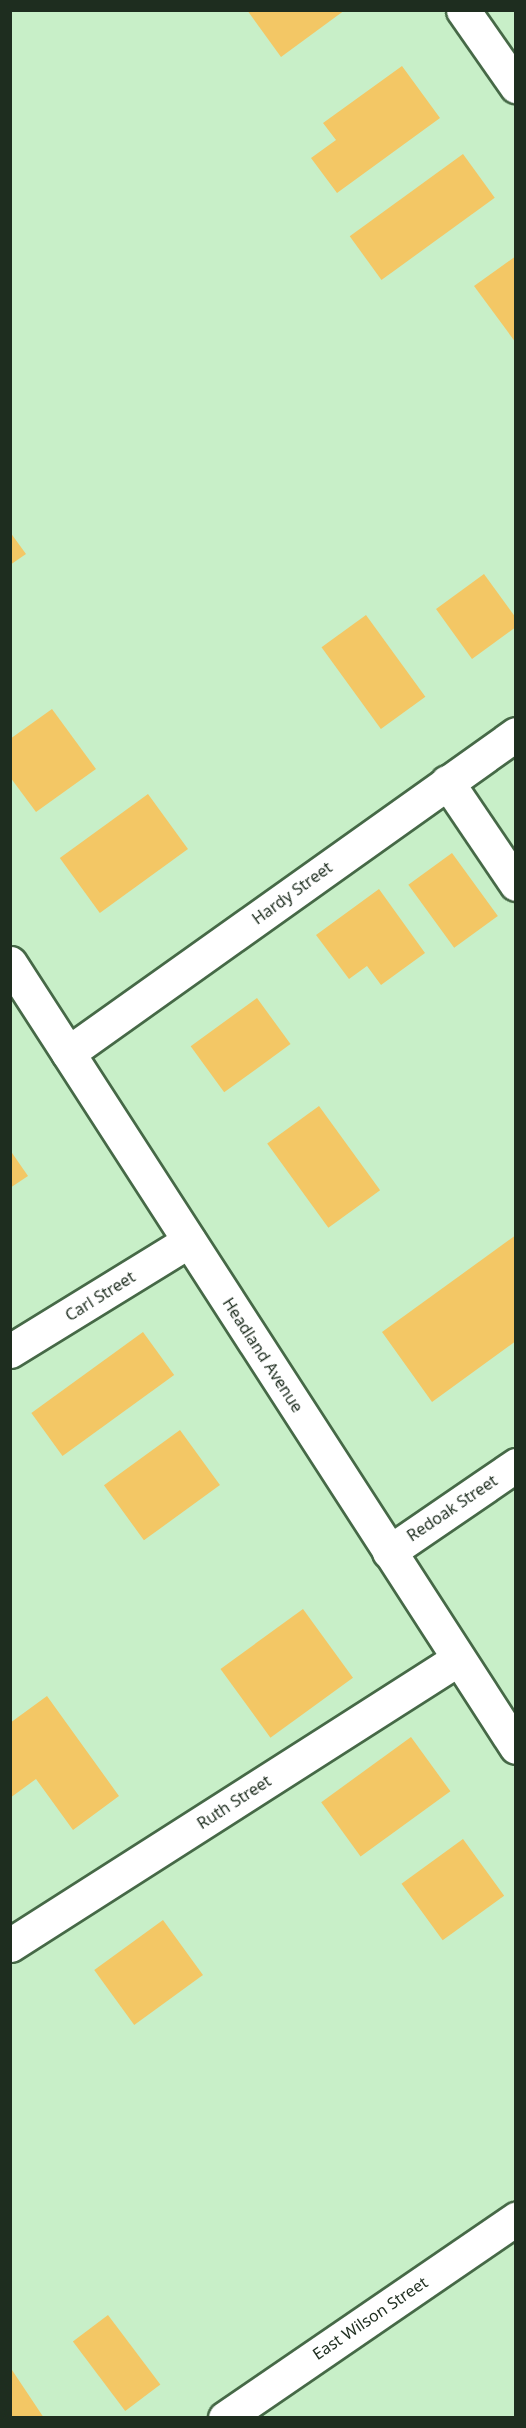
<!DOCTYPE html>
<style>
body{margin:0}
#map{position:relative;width:526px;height:2428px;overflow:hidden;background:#c8efc8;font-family:"Noto Sans",sans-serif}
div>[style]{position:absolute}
.building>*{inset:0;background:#f3c765;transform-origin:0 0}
.roads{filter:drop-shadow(2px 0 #466947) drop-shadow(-2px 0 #466947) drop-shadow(0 2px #466947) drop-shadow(0 -2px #466947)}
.minor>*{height:33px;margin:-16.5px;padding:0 16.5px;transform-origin:16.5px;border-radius:16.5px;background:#fff}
span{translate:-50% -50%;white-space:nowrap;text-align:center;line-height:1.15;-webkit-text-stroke:6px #fff;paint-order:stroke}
.street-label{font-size:16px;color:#1e2d1f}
.frame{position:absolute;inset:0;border:12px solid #1e2d1f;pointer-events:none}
</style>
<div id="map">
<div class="building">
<div style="clip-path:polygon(247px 10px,345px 10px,281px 57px)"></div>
<div style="clip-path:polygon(402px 66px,440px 118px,337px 193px,311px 158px,336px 140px,323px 123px)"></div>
<div style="left:463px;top:154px;width:54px;height:140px;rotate:54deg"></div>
<div style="clip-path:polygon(516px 256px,516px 343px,474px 286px)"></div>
<div style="clip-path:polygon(10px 532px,26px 554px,10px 565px)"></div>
<div style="clip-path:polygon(484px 574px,516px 618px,516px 627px,472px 659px,436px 609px)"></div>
<div style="left:366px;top:615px;width:101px;height:55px;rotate:54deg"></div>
<div style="clip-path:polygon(52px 709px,96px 769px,36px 812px,10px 777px,10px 739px)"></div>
<div style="left:148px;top:794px;width:68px;height:109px;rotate:54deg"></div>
<div style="left:452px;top:853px;width:78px;height:54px;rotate:54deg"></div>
<div style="clip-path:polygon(379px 889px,425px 953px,381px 985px,367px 966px,349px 979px,316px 935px)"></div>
<div style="left:257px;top:998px;width:57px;height:82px;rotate:54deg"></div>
<div style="left:319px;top:1106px;width:104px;height:64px;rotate:54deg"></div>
<div style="clip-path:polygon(10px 1150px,28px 1176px,10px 1188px)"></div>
<div style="clip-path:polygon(516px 1235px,516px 1341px,432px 1402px,382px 1332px)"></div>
<div style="left:143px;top:1332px;width:53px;height:138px;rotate:54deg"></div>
<div style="left:180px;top:1430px;width:68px;height:94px;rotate:54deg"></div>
<div style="left:303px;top:1609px;width:85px;height:102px;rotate:54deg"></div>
<div style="clip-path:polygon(47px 1696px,119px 1796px,73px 1830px,36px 1779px,10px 1798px,10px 1723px)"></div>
<div style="left:411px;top:1737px;width:67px;height:111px;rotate:54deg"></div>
<div style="left:463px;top:1839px;width:70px;height:76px;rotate:54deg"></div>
<div style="left:163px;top:1920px;width:68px;height:85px;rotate:54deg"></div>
<div style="left:108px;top:2315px;width:87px;height:44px;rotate:53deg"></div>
<div style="clip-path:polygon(10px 2367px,44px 2418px,10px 2418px)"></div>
</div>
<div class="roads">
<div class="minor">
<div style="left:463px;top:10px;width:93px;rotate:55.1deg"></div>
<div style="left:447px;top:782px;width:123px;rotate:55.9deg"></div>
<div style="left:10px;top:963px;width:933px;rotate:57.16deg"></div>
<div style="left:68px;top:1053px;width:550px;rotate:-35.45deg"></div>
<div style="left:10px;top:1351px;width:210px;rotate:-31.6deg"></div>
<div style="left:389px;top:1552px;width:154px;rotate:-34.4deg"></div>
<div style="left:10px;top:1945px;width:532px;rotate:-32.55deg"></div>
<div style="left:225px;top:2418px;width:353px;rotate:-34.4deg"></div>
</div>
</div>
<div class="street-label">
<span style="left:292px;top:893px;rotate:-36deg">Hardy Street</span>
<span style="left:100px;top:1296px;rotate:-32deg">Carl Street</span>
<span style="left:263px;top:1355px;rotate:57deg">Headland Avenue</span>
<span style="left:452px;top:1508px;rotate:-34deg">Redoak Street</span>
<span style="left:234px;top:1802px;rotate:-33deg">Ruth Street</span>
<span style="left:370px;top:2318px;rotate:-34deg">East Wilson Street</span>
</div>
<div class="frame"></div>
</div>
